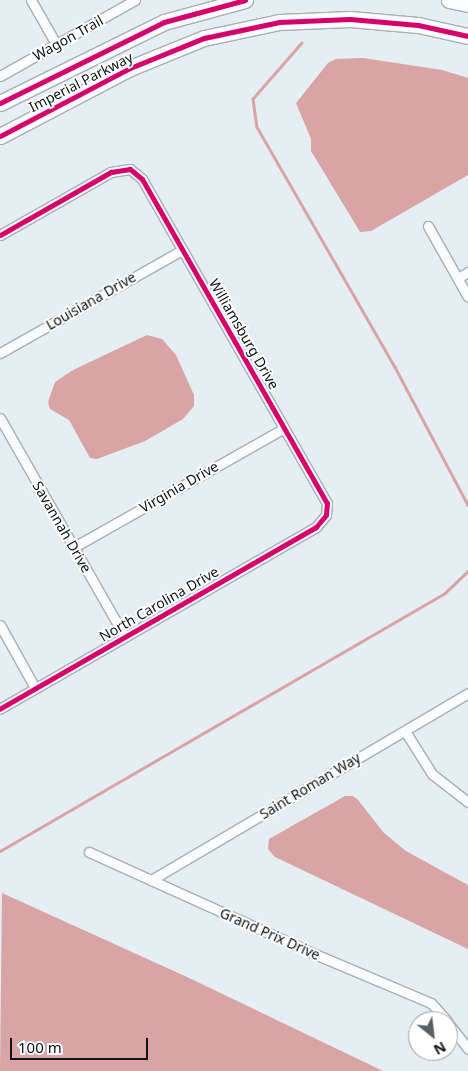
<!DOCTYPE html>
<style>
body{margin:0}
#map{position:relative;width:468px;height:1071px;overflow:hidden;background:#e5eef2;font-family:"Noto Sans",sans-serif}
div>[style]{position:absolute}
.water>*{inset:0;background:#d9a4a6}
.stream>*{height:2.5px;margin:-1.25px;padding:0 1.25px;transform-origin:1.25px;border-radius:1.25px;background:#d9a4a6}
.roads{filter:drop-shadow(1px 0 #a8afb2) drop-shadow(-1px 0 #a8afb2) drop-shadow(0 1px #a8afb2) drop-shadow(0 -1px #a8afb2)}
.minor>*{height:9px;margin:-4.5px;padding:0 4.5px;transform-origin:4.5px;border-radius:4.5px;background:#fbfcfd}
.primary>*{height:15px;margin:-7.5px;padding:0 7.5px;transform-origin:7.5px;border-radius:7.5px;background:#fbfcfd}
.cycleway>*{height:5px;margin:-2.5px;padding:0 2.5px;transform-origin:2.5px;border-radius:2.5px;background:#d6006c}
span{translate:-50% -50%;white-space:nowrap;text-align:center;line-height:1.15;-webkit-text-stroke:4px #fff;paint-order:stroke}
.street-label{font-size:14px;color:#0d1215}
.north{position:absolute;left:408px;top:1011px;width:50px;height:50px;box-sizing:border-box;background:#fff;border:1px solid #9ea0a1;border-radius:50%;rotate:151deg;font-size:14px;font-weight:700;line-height:20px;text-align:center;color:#0d1215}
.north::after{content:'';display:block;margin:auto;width:18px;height:22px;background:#595f62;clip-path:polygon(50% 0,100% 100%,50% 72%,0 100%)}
.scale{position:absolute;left:10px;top:1038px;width:138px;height:22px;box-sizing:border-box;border:2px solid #0d1215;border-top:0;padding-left:6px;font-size:15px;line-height:18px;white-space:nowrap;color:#0d1215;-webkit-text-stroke:4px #fff;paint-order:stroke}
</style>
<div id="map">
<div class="water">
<div style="clip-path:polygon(363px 58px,442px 70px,468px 78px,468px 175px,371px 231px,360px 232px,311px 151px,311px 139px,296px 103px,328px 63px,336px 59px)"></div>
<div style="clip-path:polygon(147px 335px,162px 339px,176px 355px,194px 395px,194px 406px,183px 419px,145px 441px,97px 459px,90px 458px,69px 420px,50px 409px,48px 402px,55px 382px,73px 370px)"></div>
<div style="clip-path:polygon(345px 796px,353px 796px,358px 800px,384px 833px,406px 851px,468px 885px,468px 949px,275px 857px,268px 849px,269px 839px)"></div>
<div style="clip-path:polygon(2px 893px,187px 977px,383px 1071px,0 1071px)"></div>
</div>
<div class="stream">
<div style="left:302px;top:43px;width:74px;rotate:131.2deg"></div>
<div style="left:253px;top:99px;width:28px;rotate:82deg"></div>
<div style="left:257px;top:127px;width:277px;rotate:60.1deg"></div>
<div style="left:395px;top:367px;width:156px;rotate:62.1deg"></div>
<div style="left:0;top:851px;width:514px;rotate:-30.1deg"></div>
<div style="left:445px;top:593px;width:32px;rotate:-44deg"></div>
</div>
<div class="roads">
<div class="minor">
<div style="left:31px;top:0;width:51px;rotate:60.4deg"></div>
<div style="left:0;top:76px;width:155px;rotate:-29.4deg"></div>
<div style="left:428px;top:226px;width:81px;rotate:60.6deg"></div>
<div style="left:0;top:235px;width:128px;rotate:-29.6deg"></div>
<div style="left:111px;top:172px;width:19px;rotate:-9deg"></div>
<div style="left:130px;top:169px;width:16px;rotate:40deg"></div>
<div style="left:142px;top:179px;width:373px;rotate:60.3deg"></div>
<div style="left:327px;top:503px;width:12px;rotate:95deg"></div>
<div style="left:326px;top:515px;width:16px;rotate:130deg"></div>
<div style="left:316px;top:527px;width:365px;rotate:150.1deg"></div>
<div style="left:458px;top:278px;width:12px;rotate:-31deg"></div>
<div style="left:0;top:353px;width:209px;rotate:-29.5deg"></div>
<div style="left:0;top:418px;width:252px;rotate:60.3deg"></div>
<div style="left:74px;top:547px;width:241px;rotate:-29.5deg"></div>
<div style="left:0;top:625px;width:72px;rotate:60.9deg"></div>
<div style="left:405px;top:731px;width:51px;rotate:57.9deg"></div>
<div style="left:432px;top:774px;width:46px;rotate:37.9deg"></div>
<div style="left:89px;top:852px;width:243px;rotate:24.3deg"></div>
<div style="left:310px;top:952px;width:131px;rotate:22.9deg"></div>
<div style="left:431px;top:1003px;width:24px;rotate:48deg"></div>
<div style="left:151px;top:880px;width:368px;rotate:-30.5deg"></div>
<div style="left:448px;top:1023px;width:33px;rotate:52deg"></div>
</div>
<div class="primary">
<div style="left:449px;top:0;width:19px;rotate:12deg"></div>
<div style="left:0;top:103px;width:183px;rotate:-26.3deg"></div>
<div style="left:164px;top:22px;width:84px;rotate:-15.2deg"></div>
<div style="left:0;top:136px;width:147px;rotate:-27.6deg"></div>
<div style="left:130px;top:68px;width:80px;rotate:-22.1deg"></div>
<div style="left:204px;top:38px;width:77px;rotate:-12deg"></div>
<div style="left:279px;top:22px;width:71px;rotate:-2.4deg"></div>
<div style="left:350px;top:19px;width:68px;rotate:5deg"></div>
<div style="left:418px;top:25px;width:51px;rotate:12.4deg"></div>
</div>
</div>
<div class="cycleway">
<div style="left:0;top:103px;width:183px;rotate:-26.3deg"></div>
<div style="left:164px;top:22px;width:84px;rotate:-15.2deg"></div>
<div style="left:0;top:136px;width:147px;rotate:-27.6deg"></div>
<div style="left:130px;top:68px;width:80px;rotate:-22.1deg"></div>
<div style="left:204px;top:38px;width:77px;rotate:-12deg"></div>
<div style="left:279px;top:22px;width:71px;rotate:-2.4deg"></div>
<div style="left:350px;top:19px;width:68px;rotate:5deg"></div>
<div style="left:418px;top:25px;width:51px;rotate:12.4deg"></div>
<div style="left:0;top:235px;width:128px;rotate:-29.6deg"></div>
<div style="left:111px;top:172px;width:19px;rotate:-9deg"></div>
<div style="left:130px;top:169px;width:16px;rotate:40deg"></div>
<div style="left:142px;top:179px;width:373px;rotate:60.3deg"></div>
<div style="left:327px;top:503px;width:12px;rotate:95deg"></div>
<div style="left:326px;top:515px;width:16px;rotate:130deg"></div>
<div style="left:316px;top:527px;width:365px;rotate:150.1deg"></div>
</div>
<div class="street-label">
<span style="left:68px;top:38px;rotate:-29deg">Wagon Trail</span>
<span style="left:81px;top:82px;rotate:-27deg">Imperial Parkway</span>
<span style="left:91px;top:301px;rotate:-30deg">Louisiana Drive</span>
<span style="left:244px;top:334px;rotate:60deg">Williamsburg Drive</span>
<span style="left:179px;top:487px;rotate:-30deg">Virginia Drive</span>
<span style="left:62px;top:527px;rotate:60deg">Savannah Drive</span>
<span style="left:159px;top:604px;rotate:-30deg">North Carolina Drive</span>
<span style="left:310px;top:786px;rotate:-31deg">Saint Roman Way</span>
<span style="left:270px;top:934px;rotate:24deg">Grand Prix Drive</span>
</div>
<div class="north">N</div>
<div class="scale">100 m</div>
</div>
